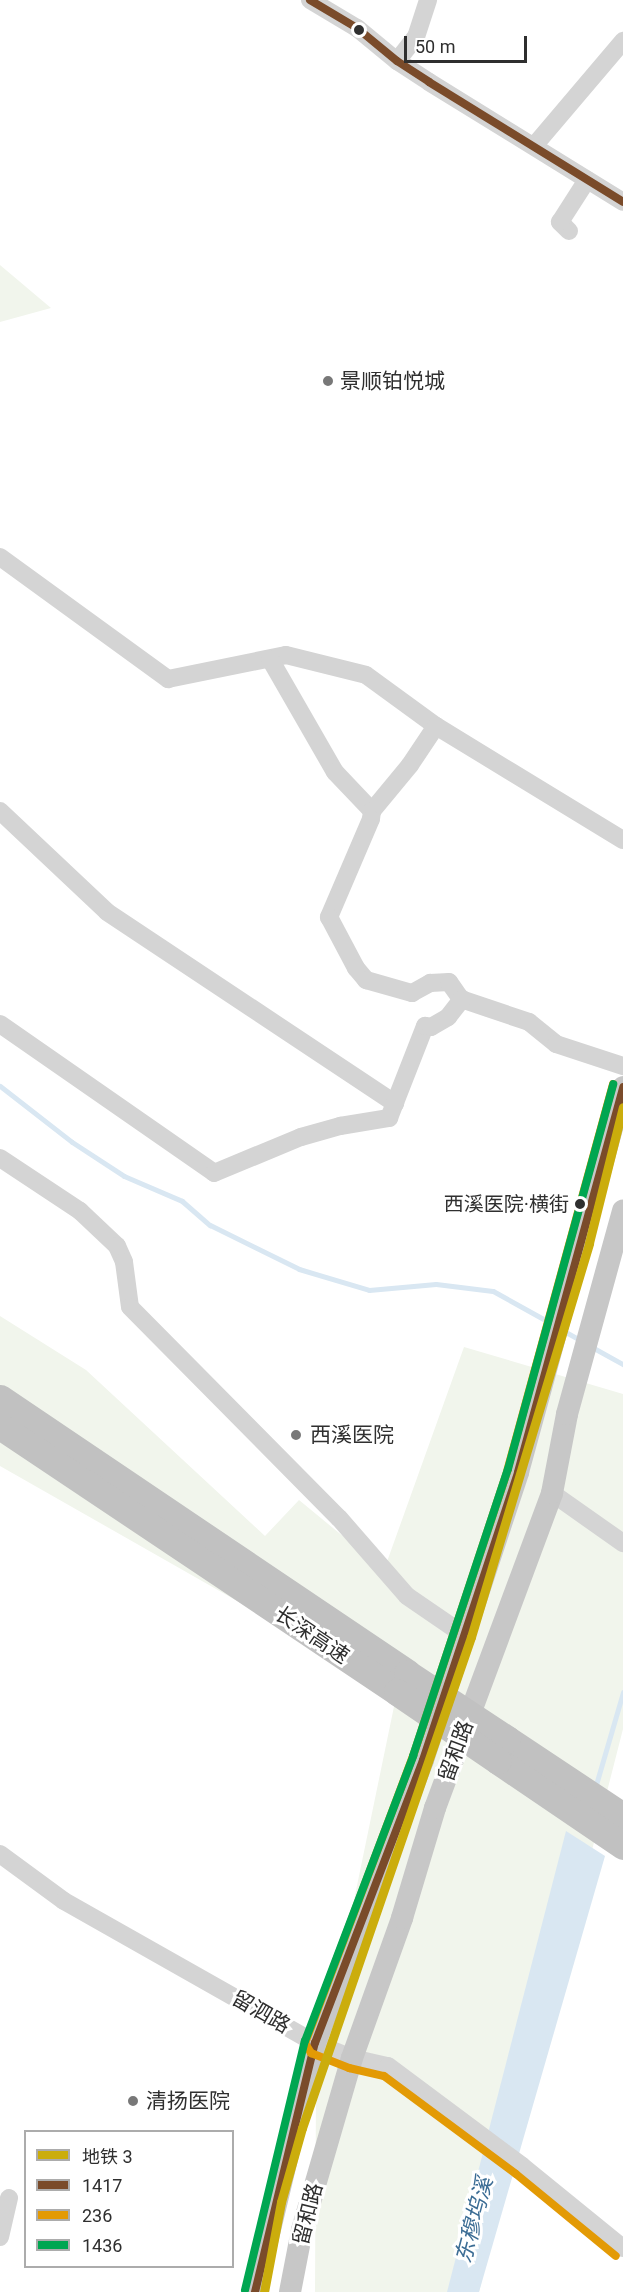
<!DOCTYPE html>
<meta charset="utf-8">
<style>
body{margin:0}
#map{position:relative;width:623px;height:2292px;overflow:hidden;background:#fff;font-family:Roboto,"Noto Sans SC",sans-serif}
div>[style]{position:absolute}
.green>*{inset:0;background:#f1f5ec}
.water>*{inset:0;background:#d9e7f2}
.stream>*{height:5px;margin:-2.5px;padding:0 2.5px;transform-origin:2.5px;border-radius:2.5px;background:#d9e7f2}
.minor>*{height:18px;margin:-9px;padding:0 9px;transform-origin:9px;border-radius:9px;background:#d4d4d4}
.major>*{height:22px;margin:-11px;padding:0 11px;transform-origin:11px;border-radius:11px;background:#c7c7c7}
.highway>*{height:27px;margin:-13.5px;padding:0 13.5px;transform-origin:13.5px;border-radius:13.5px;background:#c1c1c1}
.highway-bridge>*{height:27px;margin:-13.5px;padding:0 13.5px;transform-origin:13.5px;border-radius:13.5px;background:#c1c1c1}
.bus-1>*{height:8px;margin:-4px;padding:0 4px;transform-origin:4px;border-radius:4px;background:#7a4b2a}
.bus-2>*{height:8px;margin:-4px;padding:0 4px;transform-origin:4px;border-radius:4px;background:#e39a05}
.bus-3>*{height:8px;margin:-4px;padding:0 4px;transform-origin:4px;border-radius:4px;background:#00a651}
.metro-1>*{height:9px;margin:-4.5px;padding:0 4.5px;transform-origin:4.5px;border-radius:4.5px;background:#cbad0c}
.dots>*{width:16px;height:16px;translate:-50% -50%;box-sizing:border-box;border:3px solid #fff;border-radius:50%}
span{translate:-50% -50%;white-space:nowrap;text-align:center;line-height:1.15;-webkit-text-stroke:6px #fff;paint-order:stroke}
.bus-label{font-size:20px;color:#2f2f2f}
.right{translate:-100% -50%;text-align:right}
.poi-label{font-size:21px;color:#2f2f2f}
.left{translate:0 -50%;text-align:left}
.street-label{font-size:21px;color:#2f2f2f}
.water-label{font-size:22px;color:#3b6c94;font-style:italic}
.legend{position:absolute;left:24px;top:2130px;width:210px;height:138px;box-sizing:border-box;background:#fff;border:2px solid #acacac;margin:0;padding:8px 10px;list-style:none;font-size:18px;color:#2f2f2f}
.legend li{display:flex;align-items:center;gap:12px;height:30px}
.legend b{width:30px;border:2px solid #acacac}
.scale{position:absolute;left:404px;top:36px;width:123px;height:27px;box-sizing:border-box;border:3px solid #2f2f2f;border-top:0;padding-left:8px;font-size:18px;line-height:21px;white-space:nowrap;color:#2f2f2f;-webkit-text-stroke:4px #fff;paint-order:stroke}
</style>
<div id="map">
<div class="green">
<div style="clip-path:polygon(0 265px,51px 308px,0 322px)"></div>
<div style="clip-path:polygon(0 1316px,86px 1370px,265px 1536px,299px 1500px,384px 1570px,464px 1347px,623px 1394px,623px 1729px,479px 2292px,315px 2292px,316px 2084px,397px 1692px,0 1466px)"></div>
</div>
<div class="water">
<div style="clip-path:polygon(566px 1831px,605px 1856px,479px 2292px,447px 2292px)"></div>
</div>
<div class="stream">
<div style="left:0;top:1086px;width:91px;rotate:37.9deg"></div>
<div style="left:72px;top:1142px;width:62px;rotate:33.2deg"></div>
<div style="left:124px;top:1176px;width:63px;rotate:23.3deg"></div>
<div style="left:182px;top:1201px;width:37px;rotate:41deg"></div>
<div style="left:210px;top:1225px;width:99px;rotate:26.3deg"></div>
<div style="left:299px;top:1269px;width:73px;rotate:16.7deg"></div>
<div style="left:369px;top:1290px;width:67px;rotate:-5.1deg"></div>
<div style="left:436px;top:1284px;width:57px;rotate:7deg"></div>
<div style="left:493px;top:1291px;width:70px;rotate:29.1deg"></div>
<div style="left:562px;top:1330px;width:23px;rotate:29deg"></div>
<div style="left:590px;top:1346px;width:38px;rotate:29deg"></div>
<div style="left:595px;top:1788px;width:100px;rotate:-73.7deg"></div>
</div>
<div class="minor">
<div style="left:310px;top:0;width:55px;rotate:30.8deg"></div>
<div style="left:357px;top:28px;width:52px;rotate:39.5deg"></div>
<div style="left:397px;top:61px;width:38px;rotate:33deg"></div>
<div style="left:429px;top:82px;width:228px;rotate:31.7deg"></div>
<div style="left:397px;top:61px;width:31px;rotate:-52deg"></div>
<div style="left:416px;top:37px;width:39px;rotate:-72deg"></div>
<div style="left:534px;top:146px;width:138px;rotate:-49.7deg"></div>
<div style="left:569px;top:231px;width:13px;rotate:-135deg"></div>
<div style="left:560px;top:222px;width:50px;rotate:-57.3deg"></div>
<div style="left:0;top:557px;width:208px;rotate:36deg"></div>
<div style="left:168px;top:679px;width:120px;rotate:-11.5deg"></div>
<div style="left:286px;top:655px;width:82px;rotate:14deg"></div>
<div style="left:366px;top:675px;width:87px;rotate:36.1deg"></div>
<div style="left:436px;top:726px;width:219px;rotate:31.4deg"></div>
<div style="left:270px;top:659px;width:130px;rotate:60.1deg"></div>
<div style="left:335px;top:772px;width:54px;rotate:46.5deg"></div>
<div style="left:436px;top:726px;width:47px;rotate:123.7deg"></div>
<div style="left:410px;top:765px;width:60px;rotate:129.6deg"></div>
<div style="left:372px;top:811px;width:8px;rotate:97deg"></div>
<div style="left:371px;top:819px;width:107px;rotate:113.2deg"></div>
<div style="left:329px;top:917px;width:58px;rotate:62.1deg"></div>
<div style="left:356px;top:968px;width:16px;rotate:50deg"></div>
<div style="left:366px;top:980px;width:48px;rotate:15.8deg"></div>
<div style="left:412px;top:993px;width:21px;rotate:-29deg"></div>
<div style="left:430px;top:983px;width:19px;rotate:-3deg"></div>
<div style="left:449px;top:982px;width:21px;rotate:55deg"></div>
<div style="left:461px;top:999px;width:72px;rotate:18.7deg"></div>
<div style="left:529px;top:1022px;width:35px;rotate:39deg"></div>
<div style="left:556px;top:1044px;width:71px;rotate:18.2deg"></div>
<div style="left:0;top:811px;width:147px;rotate:43.3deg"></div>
<div style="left:107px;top:912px;width:346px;rotate:33.6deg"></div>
<div style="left:0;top:1024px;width:261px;rotate:34.8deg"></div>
<div style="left:214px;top:1173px;width:94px;rotate:-22.5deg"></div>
<div style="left:301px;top:1137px;width:41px;rotate:-15.8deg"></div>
<div style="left:340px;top:1126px;width:50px;rotate:-9.3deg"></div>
<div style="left:389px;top:1118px;width:99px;rotate:-68.6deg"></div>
<div style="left:425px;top:1026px;width:6px;rotate:9deg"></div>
<div style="left:431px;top:1027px;width:20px;rotate:-30deg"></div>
<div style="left:448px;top:1017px;width:23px;rotate:-52deg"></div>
<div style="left:0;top:1158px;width:96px;rotate:33.5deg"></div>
<div style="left:80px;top:1211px;width:51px;rotate:43.4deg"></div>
<div style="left:117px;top:1246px;width:17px;rotate:66deg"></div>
<div style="left:124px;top:1262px;width:45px;rotate:82.4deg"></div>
<div style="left:130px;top:1307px;width:297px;rotate:45.3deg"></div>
<div style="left:339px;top:1518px;width:103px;rotate:48.9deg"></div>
<div style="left:407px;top:1596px;width:69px;rotate:34.4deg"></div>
<div style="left:552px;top:1493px;width:87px;rotate:35.2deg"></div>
<div style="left:0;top:1854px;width:79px;rotate:36.3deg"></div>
<div style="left:64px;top:1901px;width:288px;rotate:29.5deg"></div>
<div style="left:315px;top:2043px;width:40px;rotate:22deg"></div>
<div style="left:352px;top:2058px;width:37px;rotate:13deg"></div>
<div style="left:388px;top:2066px;width:167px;rotate:36.7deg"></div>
<div style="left:522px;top:2166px;width:130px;rotate:39.1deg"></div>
<div style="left:0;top:2237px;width:40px;rotate:-77deg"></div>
</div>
<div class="major">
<div style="left:255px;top:2292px;width:256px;rotate:-76.5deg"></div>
<div style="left:315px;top:2043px;width:303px;rotate:-69.1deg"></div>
<div style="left:423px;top:1760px;width:303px;rotate:-71.7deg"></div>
<div style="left:518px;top:1472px;width:399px;rotate:-74.7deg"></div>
<div style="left:290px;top:2292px;width:63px;rotate:-79deg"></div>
<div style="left:302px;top:2230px;width:179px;rotate:-73.8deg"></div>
<div style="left:352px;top:2058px;width:149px;rotate:-70.3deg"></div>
<div style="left:402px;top:1918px;width:115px;rotate:-73.3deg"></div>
<div style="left:435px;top:1808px;width:336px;rotate:-69.6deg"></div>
<div style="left:552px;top:1493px;width:80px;rotate:-79.2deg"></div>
<div style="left:567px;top:1414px;width:211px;rotate:-74.6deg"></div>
</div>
<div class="highway">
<div style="left:0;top:1398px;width:491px;rotate:34deg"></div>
<div style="left:0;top:1426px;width:478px;rotate:33.8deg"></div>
<div style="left:507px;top:1739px;width:139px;rotate:33.6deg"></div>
<div style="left:498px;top:1761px;width:151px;rotate:34.2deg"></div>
</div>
<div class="highway-bridge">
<div style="left:407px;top:1673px;width:120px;rotate:33.4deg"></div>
<div style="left:397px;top:1692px;width:122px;rotate:34.3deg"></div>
</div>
<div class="bus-1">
<div style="left:310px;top:0;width:55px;rotate:30.8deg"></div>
<div style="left:357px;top:28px;width:52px;rotate:39.5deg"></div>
<div style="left:397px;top:61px;width:38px;rotate:33deg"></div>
<div style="left:429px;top:82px;width:228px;rotate:31.7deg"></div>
<div style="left:255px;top:2292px;width:256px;rotate:-76.5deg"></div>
<div style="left:315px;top:2043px;width:303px;rotate:-69.1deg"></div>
<div style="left:423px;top:1760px;width:303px;rotate:-71.7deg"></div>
<div style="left:518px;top:1472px;width:399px;rotate:-74.7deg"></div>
</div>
<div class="bus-2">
<div style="left:613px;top:1084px;width:399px;rotate:105.3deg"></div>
<div style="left:508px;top:1469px;width:302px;rotate:108.3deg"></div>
<div style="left:413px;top:1756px;width:307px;rotate:110.6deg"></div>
<div style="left:305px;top:2043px;width:12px;rotate:59deg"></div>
<div style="left:311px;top:2053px;width:41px;rotate:21.5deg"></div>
<div style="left:349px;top:2068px;width:36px;rotate:13deg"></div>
<div style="left:384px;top:2076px;width:164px;rotate:36.6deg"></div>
<div style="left:516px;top:2174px;width:129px;rotate:39.4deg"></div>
</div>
<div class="bus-3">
<div style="left:245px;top:2290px;width:256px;rotate:-76.5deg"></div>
<div style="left:305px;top:2041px;width:305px;rotate:-69.2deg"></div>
<div style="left:413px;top:1756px;width:302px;rotate:-71.7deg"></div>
<div style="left:508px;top:1469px;width:399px;rotate:-74.7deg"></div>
</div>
<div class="metro-1">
<div style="left:264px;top:2292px;width:92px;rotate:-79.3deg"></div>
<div style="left:281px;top:2202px;width:77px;rotate:-74.2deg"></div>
<div style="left:302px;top:2128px;width:519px;rotate:-71.01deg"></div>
<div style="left:471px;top:1637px;width:411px;rotate:-73.3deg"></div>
<div style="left:589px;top:1243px;width:140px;rotate:-76deg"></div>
</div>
<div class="dots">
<div style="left:359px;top:30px;background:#2f2f2f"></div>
<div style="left:328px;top:381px;background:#787878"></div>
<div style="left:580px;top:1204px;background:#2f2f2f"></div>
<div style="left:296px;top:1435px;background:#787878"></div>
<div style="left:133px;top:2101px;background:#787878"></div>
</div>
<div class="bus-label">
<span class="right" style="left:569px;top:1204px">西溪医院·横街</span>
</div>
<div class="poi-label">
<span class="left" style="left:340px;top:381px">景顺铂悦城</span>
<span class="left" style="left:310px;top:1435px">西溪医院</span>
<span class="left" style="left:146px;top:2101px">清扬医院</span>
</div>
<div class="street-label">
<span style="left:312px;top:1635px;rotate:34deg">长深高速</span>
<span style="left:456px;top:1751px;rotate:-70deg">留和路</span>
<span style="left:261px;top:2012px;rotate:30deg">留泗路</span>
<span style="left:308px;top:2214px;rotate:-76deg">留和路</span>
</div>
<div class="water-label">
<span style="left:474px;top:2220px;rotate:-75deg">东穆坞溪</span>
</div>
<ul class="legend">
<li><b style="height:8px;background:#cbad0c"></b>地铁 3</li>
<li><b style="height:8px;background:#7a4b2a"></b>1417</li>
<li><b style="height:8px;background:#e39a05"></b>236</li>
<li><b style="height:8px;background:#00a651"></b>1436</li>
</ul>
<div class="scale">50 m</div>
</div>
